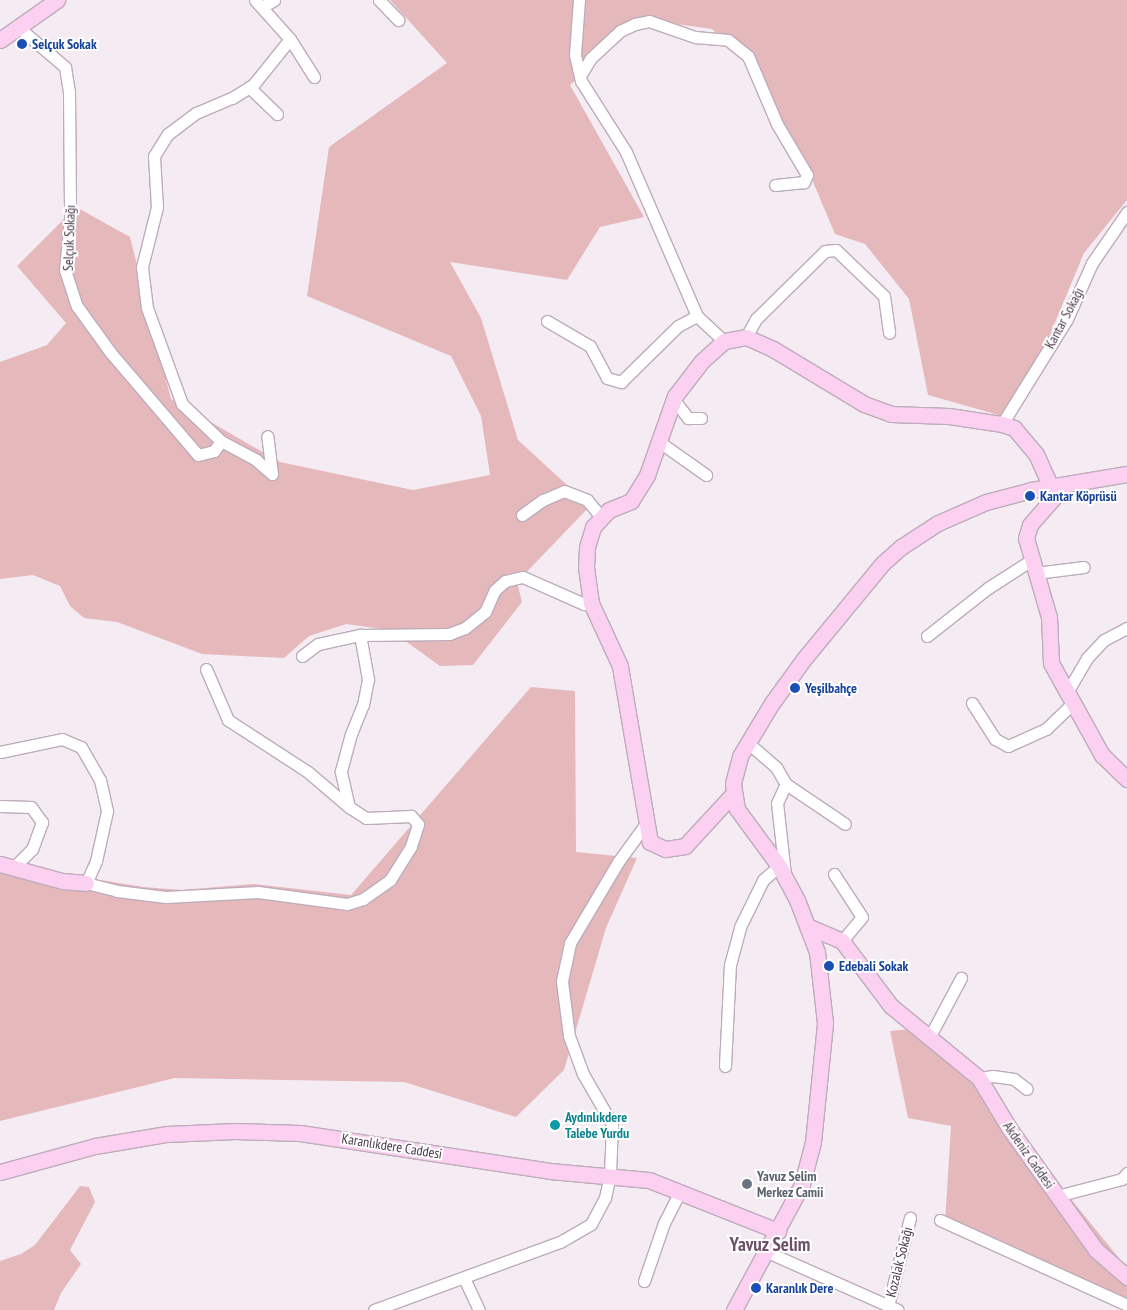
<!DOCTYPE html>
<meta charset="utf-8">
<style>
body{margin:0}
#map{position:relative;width:1127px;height:1310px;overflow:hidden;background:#f5ecf3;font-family:"PT Sans Narrow",sans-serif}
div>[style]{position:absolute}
.green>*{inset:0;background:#e5b9bc}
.roads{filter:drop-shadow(1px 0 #bdacbb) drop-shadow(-1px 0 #bdacbb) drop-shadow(0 1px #bdacbb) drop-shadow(0 -1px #bdacbb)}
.street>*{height:11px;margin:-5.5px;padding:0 5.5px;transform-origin:5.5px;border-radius:5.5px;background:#fff}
.secondary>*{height:15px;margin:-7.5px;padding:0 7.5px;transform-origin:7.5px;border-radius:7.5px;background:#fbd0f1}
.dots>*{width:14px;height:14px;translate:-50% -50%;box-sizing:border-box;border:2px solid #fff;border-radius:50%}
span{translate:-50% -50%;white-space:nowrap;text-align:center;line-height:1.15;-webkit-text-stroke:4px #fff;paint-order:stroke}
.transit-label{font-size:14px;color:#164399;font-weight:700}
.left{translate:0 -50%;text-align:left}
.street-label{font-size:14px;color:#493a48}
.culture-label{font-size:14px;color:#0d838f;font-weight:700}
.worship-label{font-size:14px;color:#5b616d;font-weight:700}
.district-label{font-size:19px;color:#6b5269;font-weight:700}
</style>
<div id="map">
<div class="green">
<div style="clip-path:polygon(390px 0,1127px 0,1127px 200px,1084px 253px,1046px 344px,1002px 416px,928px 395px,909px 299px,865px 244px,835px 234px,810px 175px,746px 61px,712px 29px,640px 19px,570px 85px,644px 217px,600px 227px,567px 280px,450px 262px,481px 318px,518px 440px,590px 506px,517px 582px,522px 602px,473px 665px,440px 666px,390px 630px,346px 624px,309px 636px,284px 658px,202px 654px,117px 622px,84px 618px,70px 606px,60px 586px,33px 575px,0 579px,0 362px,47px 345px,66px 323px,17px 266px,76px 207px,130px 237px,171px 399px,280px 462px,413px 490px,490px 475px,481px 416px,451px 356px,307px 296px,329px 147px,447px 63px)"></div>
<div style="clip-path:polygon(531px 687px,575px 691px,576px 852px,637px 858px,606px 928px,564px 1070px,516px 1117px,404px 1082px,175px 1078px,0 1121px,0 864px,144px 887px,181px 890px,253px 884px,351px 895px)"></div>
<div style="clip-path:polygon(921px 1028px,957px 1059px,1127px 1268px,1127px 1303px,945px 1223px,951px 1126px,908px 1118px,890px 1031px)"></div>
<div style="clip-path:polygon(80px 1186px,89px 1187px,95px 1202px,70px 1250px,81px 1264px,61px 1293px,54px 1310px,0 1310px,0 1261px,21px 1254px,35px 1245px)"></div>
</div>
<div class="roads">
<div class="street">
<div style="left:255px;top:0;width:52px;rotate:48.1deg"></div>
<div style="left:290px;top:39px;width:45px;rotate:57.7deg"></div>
<div style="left:379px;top:0;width:28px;rotate:46deg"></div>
<div style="left:579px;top:0;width:55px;rotate:94.2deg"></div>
<div style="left:575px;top:55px;width:27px;rotate:77deg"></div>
<div style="left:581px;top:81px;width:84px;rotate:57.6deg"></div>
<div style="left:626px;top:152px;width:179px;rotate:66.6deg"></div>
<div style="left:697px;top:316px;width:37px;rotate:43deg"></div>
<div style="left:262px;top:7px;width:14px;rotate:-30deg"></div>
<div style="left:18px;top:27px;width:62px;rotate:40.4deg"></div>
<div style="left:65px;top:67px;width:25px;rotate:81deg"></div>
<div style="left:69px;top:92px;width:127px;rotate:89.5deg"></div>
<div style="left:70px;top:219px;width:51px;rotate:95.6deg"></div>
<div style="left:65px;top:270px;width:38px;rotate:72deg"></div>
<div style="left:77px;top:306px;width:57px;rotate:54.3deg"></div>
<div style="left:110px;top:352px;width:135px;rotate:49.5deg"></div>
<div style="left:198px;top:455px;width:16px;rotate:-14deg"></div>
<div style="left:214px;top:451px;width:12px;rotate:-55deg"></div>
<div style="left:221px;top:441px;width:54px;rotate:-136.5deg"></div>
<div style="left:182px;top:404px;width:102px;rotate:-110deg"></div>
<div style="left:147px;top:308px;width:41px;rotate:-97deg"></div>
<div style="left:142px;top:267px;width:62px;rotate:-76deg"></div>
<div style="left:157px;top:207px;width:51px;rotate:-93.4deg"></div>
<div style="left:154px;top:156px;width:26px;rotate:-58deg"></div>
<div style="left:168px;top:134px;width:35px;rotate:-37deg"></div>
<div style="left:196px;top:113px;width:39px;rotate:-23deg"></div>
<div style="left:232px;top:98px;width:25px;rotate:-32deg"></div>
<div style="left:253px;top:85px;width:59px;rotate:-51.2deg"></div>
<div style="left:580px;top:76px;width:21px;rotate:-59deg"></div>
<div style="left:591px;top:58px;width:40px;rotate:-43deg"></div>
<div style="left:620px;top:31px;width:17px;rotate:-25deg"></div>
<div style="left:635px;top:24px;width:14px;rotate:-12deg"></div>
<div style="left:649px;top:21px;width:49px;rotate:19.2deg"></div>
<div style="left:695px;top:37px;width:33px;rotate:5deg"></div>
<div style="left:728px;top:40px;width:26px;rotate:39deg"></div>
<div style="left:748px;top:56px;width:74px;rotate:66.9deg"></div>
<div style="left:777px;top:124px;width:59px;rotate:59.5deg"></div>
<div style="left:807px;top:175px;width:8px;rotate:113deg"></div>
<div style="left:804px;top:182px;width:29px;rotate:174deg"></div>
<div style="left:249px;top:87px;width:39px;rotate:44deg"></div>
<div style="left:547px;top:321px;width:50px;rotate:30.2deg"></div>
<div style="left:590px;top:346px;width:36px;rotate:62deg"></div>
<div style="left:607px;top:378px;width:15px;rotate:16deg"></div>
<div style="left:621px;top:382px;width:80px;rotate:-44.5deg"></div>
<div style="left:678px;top:326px;width:21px;rotate:-28deg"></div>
<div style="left:746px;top:337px;width:21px;rotate:-61deg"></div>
<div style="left:756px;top:319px;width:97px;rotate:-44.6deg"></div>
<div style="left:825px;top:251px;width:11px;rotate:-5deg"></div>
<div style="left:836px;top:250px;width:66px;rotate:43.8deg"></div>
<div style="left:884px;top:296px;width:37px;rotate:82deg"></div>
<div style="left:674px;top:400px;width:23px;rotate:52deg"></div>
<div style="left:688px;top:418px;width:13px"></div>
<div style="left:1002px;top:424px;width:123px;rotate:-58.2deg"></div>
<div style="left:1067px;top:319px;width:61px;rotate:-65.9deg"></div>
<div style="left:1092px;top:263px;width:62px;rotate:-55.5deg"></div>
<div style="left:221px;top:441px;width:40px;rotate:28deg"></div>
<div style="left:256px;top:460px;width:21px;rotate:41deg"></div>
<div style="left:272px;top:474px;width:38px;rotate:-97deg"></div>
<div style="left:658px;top:441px;width:59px;rotate:35.3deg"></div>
<div style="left:522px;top:515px;width:26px;rotate:-36deg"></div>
<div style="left:543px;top:500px;width:23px;rotate:-23deg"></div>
<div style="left:564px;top:491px;width:25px;rotate:21deg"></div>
<div style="left:587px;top:500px;width:23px;rotate:50deg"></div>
<div style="left:1036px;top:573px;width:48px;rotate:-7.1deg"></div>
<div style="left:927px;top:636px;width:78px;rotate:-38.2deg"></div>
<div style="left:988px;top:588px;width:50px;rotate:-32.7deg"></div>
<div style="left:302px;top:656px;width:20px;rotate:-37deg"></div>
<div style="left:318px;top:644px;width:43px;rotate:-12.1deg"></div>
<div style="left:360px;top:635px;width:89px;rotate:-0.6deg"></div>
<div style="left:449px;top:634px;width:17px;rotate:-21deg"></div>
<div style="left:465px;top:628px;width:26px;rotate:-39deg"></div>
<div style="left:485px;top:612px;width:24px;rotate:-66deg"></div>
<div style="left:495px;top:590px;width:13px;rotate:-42deg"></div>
<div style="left:505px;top:581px;width:18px;rotate:-13deg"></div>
<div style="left:523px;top:577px;width:67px;rotate:23.9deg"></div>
<div style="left:584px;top:604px;width:7px;rotate:-8deg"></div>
<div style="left:206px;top:669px;width:56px;rotate:66.7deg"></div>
<div style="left:228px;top:720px;width:95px;rotate:33deg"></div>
<div style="left:308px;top:772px;width:54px;rotate:40.5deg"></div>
<div style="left:1066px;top:694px;width:42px;rotate:-59.7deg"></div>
<div style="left:1087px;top:658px;width:25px;rotate:-47deg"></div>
<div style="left:1104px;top:640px;width:26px;rotate:-28deg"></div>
<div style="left:972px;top:703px;width:43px;rotate:57.4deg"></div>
<div style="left:995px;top:739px;width:15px;rotate:28deg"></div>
<div style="left:1008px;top:746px;width:42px;rotate:-24.1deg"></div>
<div style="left:1046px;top:729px;width:36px;rotate:-44deg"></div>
<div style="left:747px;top:742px;width:38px;rotate:41deg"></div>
<div style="left:776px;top:767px;width:20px;rotate:60deg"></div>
<div style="left:786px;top:784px;width:71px;rotate:34.1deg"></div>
<div style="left:0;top:752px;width:63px;rotate:-11.8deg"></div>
<div style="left:62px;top:739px;width:21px;rotate:23deg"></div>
<div style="left:81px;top:747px;width:38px;rotate:60deg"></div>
<div style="left:100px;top:780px;width:32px;rotate:77deg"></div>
<div style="left:107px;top:811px;width:51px;rotate:102.4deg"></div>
<div style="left:96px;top:861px;width:24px;rotate:114deg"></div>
<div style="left:86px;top:883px;width:32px;rotate:14deg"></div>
<div style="left:117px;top:891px;width:49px;rotate:7deg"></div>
<div style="left:166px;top:897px;width:92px;rotate:-3.1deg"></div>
<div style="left:258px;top:892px;width:90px;rotate:7.7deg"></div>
<div style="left:347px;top:904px;width:17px;rotate:-17deg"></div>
<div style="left:363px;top:899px;width:33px;rotate:-35deg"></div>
<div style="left:390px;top:880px;width:40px;rotate:-58deg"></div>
<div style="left:411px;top:846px;width:23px;rotate:-72deg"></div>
<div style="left:418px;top:824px;width:11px;rotate:-131deg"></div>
<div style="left:411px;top:816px;width:45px;rotate:177.5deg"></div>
<div style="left:366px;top:818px;width:20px;rotate:-147deg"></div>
<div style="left:349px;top:807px;width:37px;rotate:-103deg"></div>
<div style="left:341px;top:771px;width:38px;rotate:-75deg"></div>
<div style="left:351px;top:734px;width:31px;rotate:-68deg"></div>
<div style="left:363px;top:705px;width:26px;rotate:-79deg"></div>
<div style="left:368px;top:679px;width:45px;rotate:-100.3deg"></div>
<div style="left:0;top:806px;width:31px;rotate:2deg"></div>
<div style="left:31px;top:807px;width:19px;rotate:54deg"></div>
<div style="left:42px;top:822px;width:29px;rotate:110deg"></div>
<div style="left:32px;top:849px;width:28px;rotate:135deg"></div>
<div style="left:785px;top:874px;width:71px;rotate:-96.4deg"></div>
<div style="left:777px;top:803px;width:21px;rotate:-65deg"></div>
<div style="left:834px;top:874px;width:51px;rotate:56.9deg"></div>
<div style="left:862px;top:917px;width:31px;rotate:130deg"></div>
<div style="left:930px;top:1036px;width:66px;rotate:-61.9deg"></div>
<div style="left:725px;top:1066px;width:101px;rotate:-87.2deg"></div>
<div style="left:730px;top:965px;width:39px;rotate:-75deg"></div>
<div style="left:740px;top:927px;width:52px;rotate:-63.9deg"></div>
<div style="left:763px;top:880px;width:21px;rotate:-41deg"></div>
<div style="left:979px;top:1078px;width:14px;rotate:-8deg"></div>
<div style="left:993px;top:1076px;width:21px;rotate:8deg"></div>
<div style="left:1014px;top:1079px;width:16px;rotate:38deg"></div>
<div style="left:1057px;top:1196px;width:67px;rotate:-14.7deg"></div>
<div style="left:1122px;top:1179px;width:8px;rotate:-50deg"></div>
<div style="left:940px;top:1220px;width:205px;rotate:24.4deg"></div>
<div style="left:765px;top:1251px;width:145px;rotate:23.9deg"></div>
<div style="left:464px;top:1278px;width:35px;rotate:65deg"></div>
<div style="left:644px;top:1281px;width:61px;rotate:-71deg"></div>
<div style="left:664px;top:1223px;width:35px;rotate:-63deg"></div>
<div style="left:888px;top:1306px;width:91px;rotate:-76deg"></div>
<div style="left:374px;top:1310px;width:198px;rotate:-20.1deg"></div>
<div style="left:560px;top:1242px;width:36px;rotate:-30deg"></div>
<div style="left:591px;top:1224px;width:30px;rotate:-62deg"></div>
<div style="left:605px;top:1198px;width:25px;rotate:-78deg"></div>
<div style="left:610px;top:1174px;width:50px;rotate:-87.7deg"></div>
<div style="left:612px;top:1124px;width:58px;rotate:-120.1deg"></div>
<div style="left:583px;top:1074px;width:40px;rotate:-110.2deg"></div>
<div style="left:569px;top:1036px;width:55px;rotate:-97.3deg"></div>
<div style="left:562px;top:981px;width:39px;rotate:-78deg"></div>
<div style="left:570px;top:943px;width:94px;rotate:-59.3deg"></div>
<div style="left:618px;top:862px;width:46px;rotate:-53.9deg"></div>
</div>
<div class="secondary">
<div style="left:0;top:40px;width:70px;rotate:-35.1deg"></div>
<div style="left:733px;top:794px;width:71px;rotate:132.7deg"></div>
<div style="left:685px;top:846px;width:20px;rotate:171deg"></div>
<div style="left:665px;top:849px;width:17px;rotate:-155deg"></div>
<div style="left:650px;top:842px;width:179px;rotate:-99.7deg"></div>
<div style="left:620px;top:666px;width:69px;rotate:-114.7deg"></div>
<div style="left:591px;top:603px;width:36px;rotate:-98deg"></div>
<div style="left:586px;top:567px;width:20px;rotate:-87deg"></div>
<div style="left:587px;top:547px;width:21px;rotate:-73deg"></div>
<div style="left:593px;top:527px;width:23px;rotate:-47deg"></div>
<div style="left:609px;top:510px;width:24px;rotate:-22deg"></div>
<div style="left:631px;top:501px;width:31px;rotate:-58deg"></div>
<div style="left:647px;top:475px;width:84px;rotate:-70.5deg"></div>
<div style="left:675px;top:396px;width:44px;rotate:-52.4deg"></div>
<div style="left:702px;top:361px;width:30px;rotate:-42deg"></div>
<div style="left:724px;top:341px;width:22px;rotate:-10deg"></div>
<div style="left:746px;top:337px;width:30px;rotate:24deg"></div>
<div style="left:773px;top:349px;width:106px;rotate:31.1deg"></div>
<div style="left:864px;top:404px;width:29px;rotate:20deg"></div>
<div style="left:891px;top:414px;width:58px;rotate:2deg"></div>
<div style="left:949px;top:416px;width:54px;rotate:8.6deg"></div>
<div style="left:1002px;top:424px;width:13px;rotate:18deg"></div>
<div style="left:1014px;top:428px;width:34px;rotate:50deg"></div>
<div style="left:1036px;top:454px;width:46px;rotate:65.7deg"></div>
<div style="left:1055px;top:496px;width:38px;rotate:131deg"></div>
<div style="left:1030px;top:525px;width:14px;rotate:107deg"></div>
<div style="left:1026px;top:538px;width:82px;rotate:73.8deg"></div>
<div style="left:1049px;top:617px;width:46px;rotate:87.5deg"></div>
<div style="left:1051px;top:663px;width:105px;rotate:61deg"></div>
<div style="left:1102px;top:755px;width:35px;rotate:44deg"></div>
<div style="left:0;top:864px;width:64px;rotate:15.3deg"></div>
<div style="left:62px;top:881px;width:24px;rotate:5deg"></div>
<div style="left:807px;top:926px;width:38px;rotate:23deg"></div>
<div style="left:842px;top:941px;width:81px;rotate:53deg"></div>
<div style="left:891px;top:1006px;width:114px;rotate:39.3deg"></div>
<div style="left:979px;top:1078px;width:58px;rotate:59deg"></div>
<div style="left:1009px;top:1128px;width:150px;rotate:54.5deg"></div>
<div style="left:1096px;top:1250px;width:41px;rotate:41.1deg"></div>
<div style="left:0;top:1172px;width:98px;rotate:-15.3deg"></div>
<div style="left:95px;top:1146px;width:73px;rotate:-9.5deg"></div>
<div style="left:167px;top:1134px;width:68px;rotate:-2.5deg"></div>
<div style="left:235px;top:1131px;width:65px;rotate:1.8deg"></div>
<div style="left:300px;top:1133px;width:253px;rotate:8.6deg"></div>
<div style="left:550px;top:1171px;width:99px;rotate:5.2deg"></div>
<div style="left:649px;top:1180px;width:139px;rotate:21.6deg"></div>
<div style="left:734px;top:1310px;width:143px;rotate:-61.6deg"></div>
<div style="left:802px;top:1184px;width:43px;rotate:-75.3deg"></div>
<div style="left:813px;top:1142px;width:120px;rotate:-84.2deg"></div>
<div style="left:825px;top:1023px;width:71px;rotate:-96.4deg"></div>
<div style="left:817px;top:952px;width:56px;rotate:-111deg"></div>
<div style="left:797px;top:900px;width:38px;rotate:-118deg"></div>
<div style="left:779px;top:866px;width:71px;rotate:-126.4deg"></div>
<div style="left:737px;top:809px;width:26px;rotate:-99deg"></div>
<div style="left:733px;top:783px;width:28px;rotate:-75deg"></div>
<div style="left:740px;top:756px;width:62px;rotate:-58.9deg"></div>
<div style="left:772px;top:703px;width:53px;rotate:-54.2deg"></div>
<div style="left:803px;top:660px;width:124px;rotate:-50.5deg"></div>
<div style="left:882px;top:564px;width:25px;rotate:-42deg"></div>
<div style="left:901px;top:547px;width:44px;rotate:-33deg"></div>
<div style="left:938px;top:523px;width:52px;rotate:-23.6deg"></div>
<div style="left:986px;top:502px;width:47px;rotate:-14.9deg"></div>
<div style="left:1031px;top:490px;width:97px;rotate:-9.5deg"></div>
</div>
</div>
<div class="dots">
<div style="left:22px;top:44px;background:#1a4fb4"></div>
<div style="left:1030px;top:496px;background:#1a4fb4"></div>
<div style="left:795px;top:688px;background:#1a4fb4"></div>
<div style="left:829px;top:966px;background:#1a4fb4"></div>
<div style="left:555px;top:1125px;background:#0f9aa8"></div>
<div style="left:747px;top:1184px;background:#6b7280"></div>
<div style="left:756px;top:1288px;background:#1a4fb4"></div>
</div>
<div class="transit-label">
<span class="left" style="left:32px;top:44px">Selçuk Sokak</span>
<span class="left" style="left:1040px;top:496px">Kantar Köprüsü</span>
<span class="left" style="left:805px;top:688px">Yeşilbahçe</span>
<span class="left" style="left:839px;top:966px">Edebali Sokak</span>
<span class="left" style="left:766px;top:1288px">Karanlık Dere</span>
</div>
<div class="street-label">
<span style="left:69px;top:238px;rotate:-88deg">Selçuk Sokağı</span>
<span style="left:1064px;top:318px;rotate:-62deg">Kantar Sokağı</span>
<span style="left:392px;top:1146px;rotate:9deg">Karanlıkdere Caddesi</span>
<span style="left:1029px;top:1155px;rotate:55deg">Akdeniz Caddesi</span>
<span style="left:899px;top:1262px;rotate:-76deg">Kozalak Sokağı</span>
</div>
<div class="culture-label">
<span class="left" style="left:565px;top:1125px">Aydınlıkdere<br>Talebe Yurdu</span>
</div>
<div class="worship-label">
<span class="left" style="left:757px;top:1184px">Yavuz Selim<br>Merkez Camii</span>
</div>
<div class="district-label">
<span style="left:770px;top:1245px">Yavuz Selim</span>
</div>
</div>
